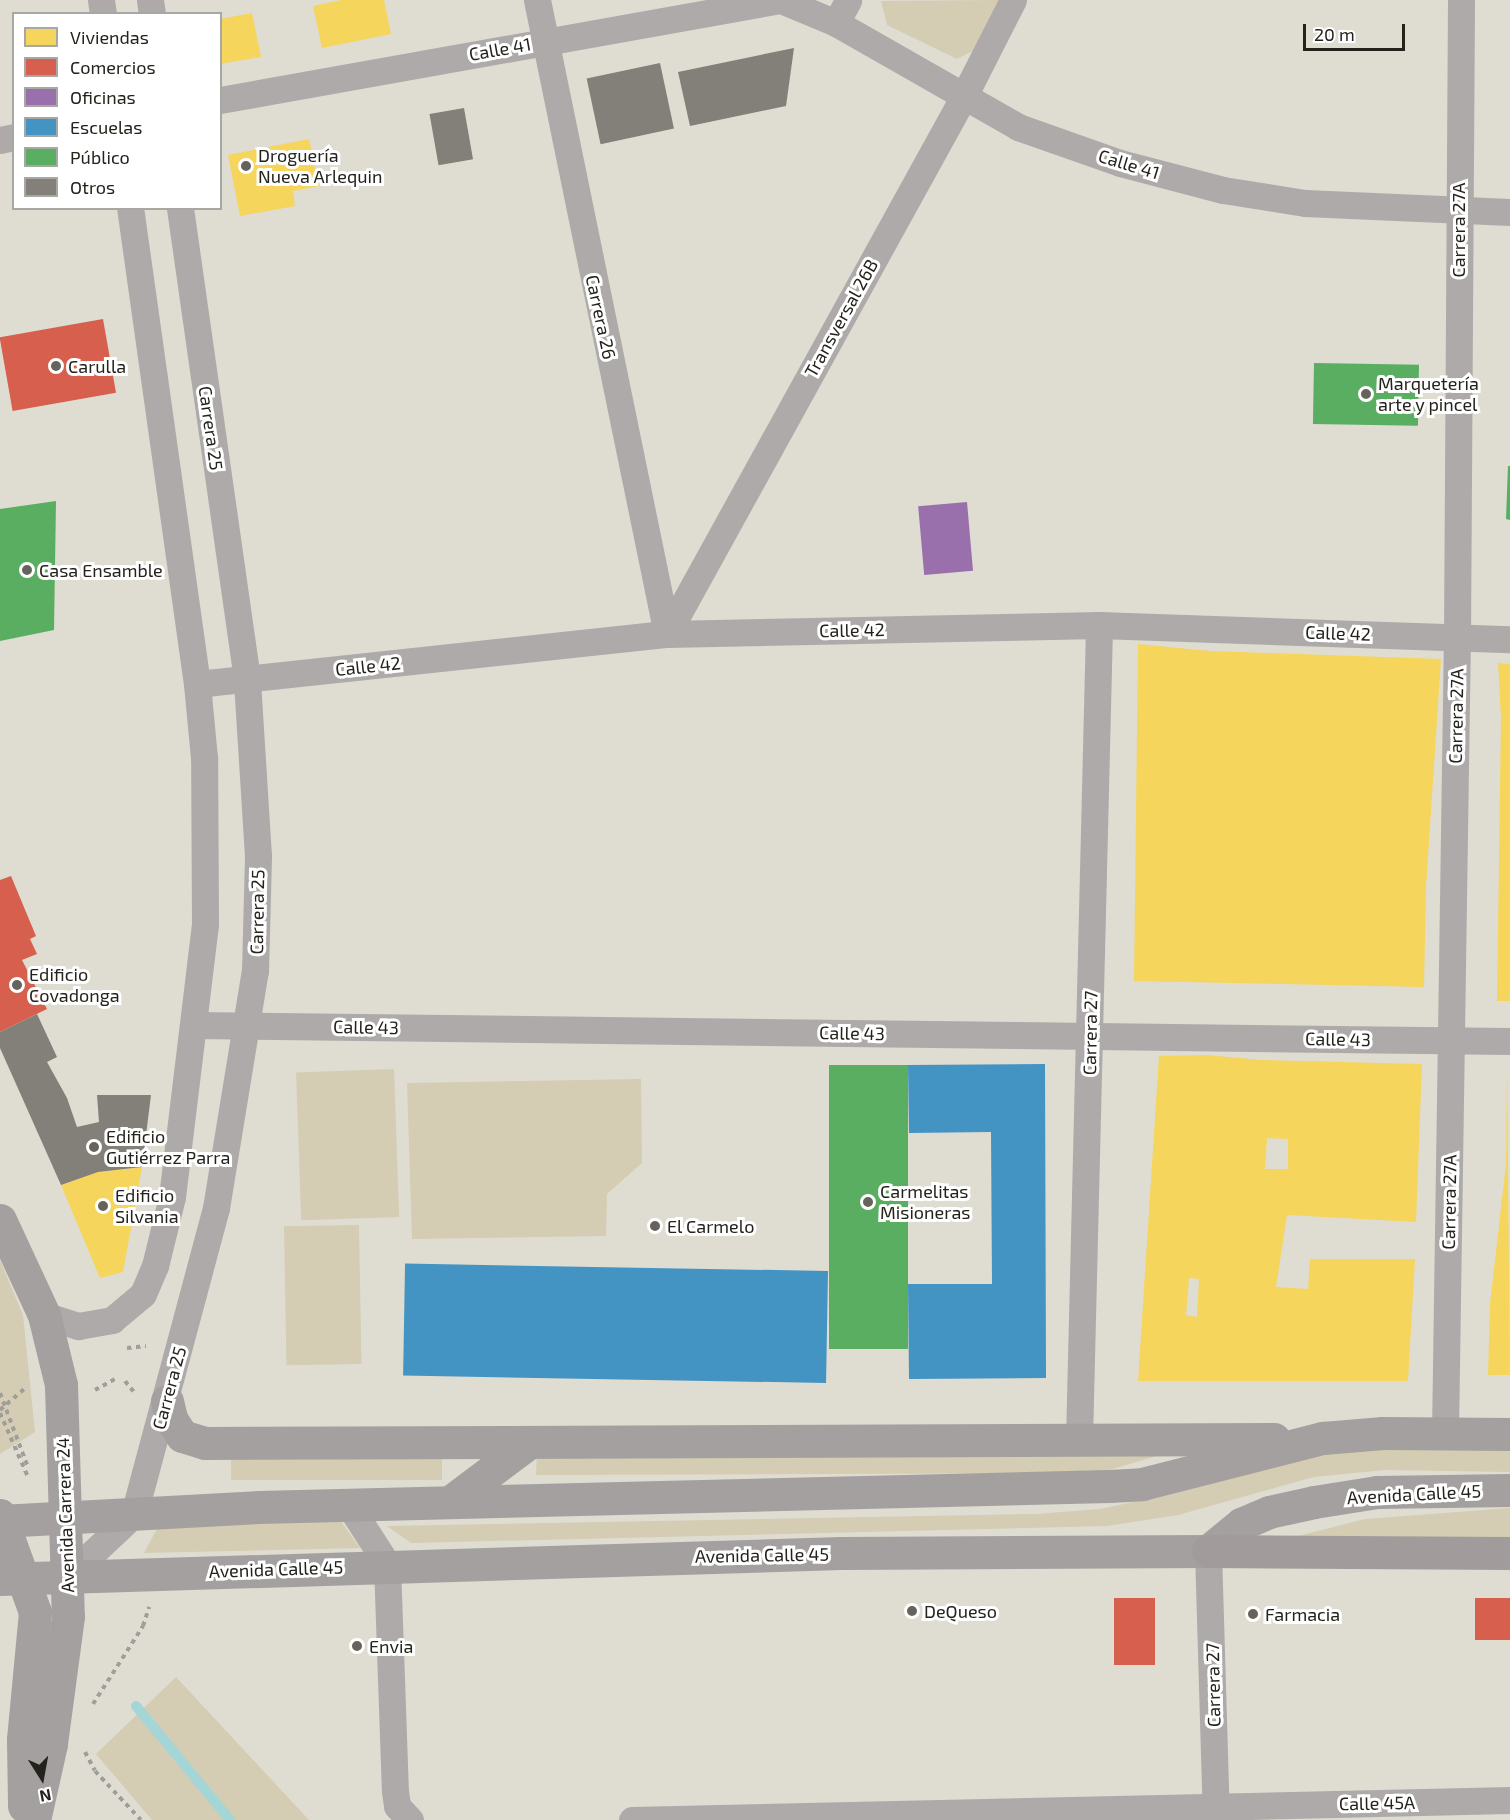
<!DOCTYPE html>
<meta charset="utf-8">
<style>
body{margin:0}
#map{position:relative;width:1510px;height:1820px;overflow:hidden;background:#dfdcd2;font-family:"Exo 2",sans-serif}
div>[style]{position:absolute}
.green>*{inset:0;background:#d4cdb3;transform-origin:0 0}
.homes>*{inset:0;background:#f6d55c}
.shops>*{inset:0;background:#d6604d;transform-origin:0 0}
.offices>*{inset:0;background:#9970ab;transform-origin:0 0}
.schools>*{inset:0;background:#4393c3;transform-origin:0 0}
.public>*{inset:0;background:#5aae61;transform-origin:0 0}
.stream>*{height:10px;margin:-5px;padding:0 5px;transform-origin:5px;border-radius:5px;background:#a4d6d8}
.building>*{inset:0;background:#837f79;transform-origin:0 0}
.path>*{height:4px;margin-top:-2px;transform-origin:0;background:repeating-linear-gradient(90deg,#a09e9b 0 4.5px,transparent 0 9px)}
.street>*{height:27px;margin:-13.5px;padding:0 13.5px;transform-origin:13.5px;border-radius:13.5px;background:#adaaa9}
.secondary>*{height:33px;margin:-16.5px;padding:0 16.5px;transform-origin:16.5px;border-radius:16.5px;background:#a3a09f}
.highway>*{height:33px;margin:-16.5px;padding:0 16.5px;transform-origin:16.5px;border-radius:16.5px;background:#a19c9b}
.dots>*{width:16px;height:16px;translate:-50% -50%;box-sizing:border-box;border:3px solid #fff;border-radius:50%}
span{translate:-50% -50%;white-space:nowrap;text-align:center;line-height:1.15;-webkit-text-stroke:6px #fff;paint-order:stroke}
.street-label{font-size:18px;color:#23221b}
.poi-label{font-size:18px;color:#23221b}
.left{translate:0 -50%;text-align:left}
.legend{position:absolute;left:12px;top:12px;width:210px;height:198px;box-sizing:border-box;background:#fff;border:2px solid #a7a7a4;margin:0;padding:8px 10px;list-style:none;font-size:18px;color:#23221b}
.legend li{display:flex;align-items:center;gap:12px;height:30px}
.legend b{width:30px;border:2px solid #a7a7a4}
.north{position:absolute;left:12px;top:1748px;width:60px;height:60px;-webkit-text-stroke:4px #fff;paint-order:stroke;rotate:169deg;font-size:16px;font-weight:700;line-height:24px;text-align:center;color:#23221b}
.north::after{content:'';display:block;margin:auto;width:21px;height:27px;background:#23221b;clip-path:polygon(50% 0,100% 100%,50% 72%,0 100%)}
.scale{position:absolute;left:1303px;top:24px;width:102px;height:27px;box-sizing:border-box;border:3px solid #23221b;border-top:0;padding-left:8px;font-size:18px;line-height:21px;white-space:nowrap;color:#23221b;-webkit-text-stroke:4px #fff;paint-order:stroke}
</style>
<div id="map">
<div class="green">
<div style="clip-path:polygon(999px 0,973px 51px,957px 59px,887px 25px,881px 1px)"></div>
<div style="left:394px;top:1069px;width:148px;height:98px;rotate:88deg"></div>
<div style="clip-path:polygon(641px 1079px,642px 1163px,607px 1194px,606px 1236px,412px 1239px,407px 1083px)"></div>
<div style="left:359px;top:1225px;width:139px;height:75px;rotate:89deg"></div>
<div style="clip-path:polygon(0 1260px,23px 1315px,35px 1432px,0 1454px)"></div>
<div style="clip-path:polygon(1510px 1443px,1510px 1472px,1385px 1470px,1314px 1477px,1178px 1515px,1107px 1526px,411px 1543px,387px 1526px,1036px 1514px,1100px 1509px,1171px 1494px,1321px 1450px)"></div>
<div style="clip-path:polygon(1177px 1450px,1099px 1473px,536px 1475px,537px 1453px)"></div>
<div style="left:442px;top:1455px;width:25px;height:211px;rotate:90deg"></div>
<div style="clip-path:polygon(1510px 1508px,1510px 1541px,1294px 1537px,1365px 1519px)"></div>
<div style="clip-path:polygon(340px 1520px,360px 1548px,144px 1553px,159px 1525px)"></div>
<div style="clip-path:polygon(176px 1677px,309px 1820px,152px 1820px,96px 1754px)"></div>
</div>
<div class="homes">
<div style="clip-path:polygon(341px 0,384px 0,391px 34px,322px 48px,313px 6px)"></div>
<div style="clip-path:polygon(252px 13px,261px 57px,220px 64px,220px 19px)"></div>
<div style="clip-path:polygon(309px 139px,319px 186px,293px 191px,295px 206px,240px 216px,228px 155px)"></div>
<div style="clip-path:polygon(1138px 644px,1210px 651px,1441px 659px,1426px 887px,1424px 987px,1134px 981px)"></div>
<div style="clip-path:polygon(1498px 663px,1510px 664px,1510px 1001px,1497px 1001px,1501px 717px)"></div>
<div style="clip-path:polygon(evenodd,1206px 1055px,1262px 1060px,1422px 1064px,1416px 1222px,1287px 1215px,1276px 1287px,1308px 1289px,1310px 1259px,1415px 1259px,1408px 1381px,1138px 1381px,1159px 1056px,1206px 1055px,1267px 1138px,1288px 1139px,1288px 1169px,1265px 1169px,1267px 1138px,1206px 1055px,1189px 1278px,1199px 1279px,1197px 1317px,1186px 1315px,1189px 1278px)"></div>
<div style="clip-path:polygon(1507px 1070px,1510px 1375px,1488px 1375px,1490px 1304px,1506px 1164px)"></div>
<div style="clip-path:polygon(142px 1167px,123px 1272px,100px 1278px,61px 1185px,98px 1172px)"></div>
</div>
<div class="shops">
<div style="left:103px;top:319px;width:75px;height:105px;rotate:80deg"></div>
<div style="clip-path:polygon(11px 876px,36px 936px,30px 939px,37px 954px,22px 960px,47px 1009px,0 1032px,0 880px)"></div>
<div style="left:1114px;top:1598px;width:41px;height:67px"></div>
<div style="left:1510px;top:1598px;width:42px;height:35px;rotate:90deg"></div>
</div>
<div class="offices">
<div style="left:967px;top:502px;width:69px;height:49px;rotate:85deg"></div>
</div>
<div class="schools">
<div style="clip-path:polygon(1045px 1064px,1046px 1378px,909px 1379px,908px 1284px,992px 1284px,991px 1132px,909px 1133px,908px 1065px)"></div>
<div style="left:828px;top:1271px;width:112px;height:423px;rotate:91deg"></div>
</div>
<div class="public">
<div style="left:1314px;top:363px;width:105px;height:61px;rotate:1deg"></div>
<div style="clip-path:polygon(1508px 466px,1510px 466px,1510px 520px,1506px 519px)"></div>
<div style="clip-path:polygon(56px 501px,54px 630px,0 641px,0 509px)"></div>
<div style="left:829px;top:1065px;width:79px;height:284px"></div>
</div>
<div class="stream">
<div style="left:136px;top:1706px;width:148px;rotate:50.5deg"></div>
</div>
<div class="building">
<div style="clip-path:polygon(794px 48px,786px 106px,690px 126px,678px 72px)"></div>
<div style="left:660px;top:63px;width:67px;height:75px;rotate:78deg"></div>
<div style="left:464px;top:108px;width:52px;height:35px;rotate:80deg"></div>
<div style="clip-path:polygon(37px 1014px,57px 1057px,47px 1062px,67px 1098px,77px 1127px,99px 1122px,97px 1095px,151px 1095px,142px 1167px,98px 1172px,61px 1185px,0 1048px,0 1032px)"></div>
</div>
<div class="path">
<div style="left:127px;top:1348px;width:19px;rotate:-6deg"></div>
<div style="left:125px;top:1381px;width:14px;rotate:51deg"></div>
<div style="left:95px;top:1390px;width:26px;rotate:-29deg"></div>
<div style="left:0;top:1393px;width:77px;rotate:69.4deg"></div>
<div style="left:0;top:1410px;width:35px;rotate:-41deg"></div>
<div style="left:0;top:1413px;width:70px;rotate:66.4deg"></div>
<div style="left:93px;top:1704px;width:93px;rotate:-57.3deg"></div>
<div style="left:143px;top:1626px;width:20px;rotate:-72deg"></div>
<div style="left:85px;top:1752px;width:21px;rotate:62deg"></div>
<div style="left:95px;top:1771px;width:67px;rotate:46.8deg"></div>
</div>
<div class="street">
<div style="left:101px;top:0;width:14px;rotate:82deg"></div>
<div style="left:150px;top:0;width:14px;rotate:82deg"></div>
<div style="left:537px;top:0;width:647px;rotate:78.41deg"></div>
<div style="left:781px;top:0;width:60px;rotate:22.7deg"></div>
<div style="left:836px;top:23px;width:210px;rotate:29.7deg"></div>
<div style="left:1018px;top:127px;width:108px;rotate:19.4deg"></div>
<div style="left:1120px;top:163px;width:106px;rotate:14.7deg"></div>
<div style="left:1223px;top:190px;width:83px;rotate:9deg"></div>
<div style="left:1305px;top:203px;width:205px;rotate:2.5deg"></div>
<div style="left:836px;top:23px;width:26px;rotate:-62deg"></div>
<div style="left:220px;top:100px;width:569px;rotate:-10.12deg"></div>
<div style="left:0;top:140px;width:14px;rotate:-12deg"></div>
<div style="left:667px;top:634px;width:615px;rotate:-61.1deg"></div>
<div style="left:964px;top:96px;width:108px;rotate:-63deg"></div>
<div style="left:197px;top:684px;width:473px;rotate:-6.1deg"></div>
<div style="left:667px;top:634px;width:432px;rotate:-1.2deg"></div>
<div style="left:1099px;top:625px;width:411px;rotate:2deg"></div>
<div style="left:194px;top:1025px;width:1316px;rotate:0.7deg"></div>
<div style="left:44px;top:1315px;width:36px;rotate:18deg"></div>
<div style="left:78px;top:1326px;width:35px;rotate:-10deg"></div>
<div style="left:112px;top:1320px;width:40px;rotate:-40deg"></div>
<div style="left:143px;top:1294px;width:30px;rotate:-67deg"></div>
<div style="left:155px;top:1266px;width:71px;rotate:-76.2deg"></div>
<div style="left:172px;top:1197px;width:275px;rotate:-83.1deg"></div>
<div style="left:205px;top:924px;width:166px;rotate:-90.3deg"></div>
<div style="left:204px;top:758px;width:74px;rotate:-95.4deg"></div>
<div style="left:197px;top:684px;width:481px;rotate:-98deg"></div>
<div style="left:1445px;top:1433px;width:796px;rotate:-89.14deg"></div>
<div style="left:1457px;top:637px;width:637px;rotate:-89.64deg"></div>
<div style="left:1079px;top:1440px;width:815px;rotate:-88.59deg"></div>
<div style="left:349px;top:1505px;width:70px;rotate:57.2deg"></div>
<div style="left:387px;top:1564px;width:227px;rotate:88deg"></div>
<div style="left:395px;top:1791px;width:15px;rotate:82deg"></div>
<div style="left:397px;top:1806px;width:19px;rotate:47deg"></div>
<div style="left:1208px;top:1551px;width:269px;rotate:88.3deg"></div>
<div style="left:67px;top:1577px;width:92px;rotate:-43.2deg"></div>
<div style="left:134px;top:1514px;width:317px;rotate:-75deg"></div>
<div style="left:216px;top:1208px;width:240px;rotate:-80.7deg"></div>
<div style="left:255px;top:971px;width:115px;rotate:-88.5deg"></div>
<div style="left:258px;top:856px;width:177px;rotate:-93.6deg"></div>
<div style="left:247px;top:679px;width:476px;rotate:-98.1deg"></div>
<div style="left:632px;top:1820px;width:878px;rotate:-1.3deg"></div>
</div>
<div class="secondary">
<div style="left:0;top:1220px;width:105px;rotate:65.1deg"></div>
<div style="left:44px;top:1315px;width:72px;rotate:76.3deg"></div>
<div style="left:61px;top:1385px;width:231px;rotate:88.3deg"></div>
<div style="left:68px;top:1616px;width:129px;rotate:97.6deg"></div>
<div style="left:51px;top:1744px;width:78px;rotate:102.6deg"></div>
<div style="left:167px;top:1401px;width:18px;rotate:77deg"></div>
<div style="left:171px;top:1419px;width:20px;rotate:57deg"></div>
<div style="left:182px;top:1436px;width:24px;rotate:17deg"></div>
<div style="left:205px;top:1443px;width:1069px;rotate:-0.21deg"></div>
<div style="left:450px;top:1502px;width:96px;rotate:-37deg"></div>
<div style="left:0;top:1515px;width:103px;rotate:70.2deg"></div>
<div style="left:35px;top:1612px;width:128px;rotate:95.4deg"></div>
<div style="left:23px;top:1739px;width:67px;rotate:89.1deg"></div>
<div style="left:0;top:1521px;width:259px;rotate:-3.1deg"></div>
<div style="left:259px;top:1507px;width:850px;rotate:-1.42deg"></div>
<div style="left:1109px;top:1486px;width:33px;rotate:-3deg"></div>
<div style="left:1142px;top:1484px;width:187px;rotate:-14.3deg"></div>
<div style="left:1323px;top:1438px;width:60px;rotate:-4.8deg"></div>
<div style="left:1383px;top:1433px;width:127px;rotate:0.5deg"></div>
<div style="left:0;top:1579px;width:841px;rotate:-1.77deg"></div>
<div style="left:841px;top:1553px;width:367px;rotate:-0.3deg"></div>
<div style="left:1208px;top:1551px;width:43px;rotate:-39.3deg"></div>
<div style="left:1241px;top:1524px;width:30px;rotate:-23deg"></div>
<div style="left:1269px;top:1512px;width:46px;rotate:-12.5deg"></div>
<div style="left:1314px;top:1502px;width:64px;rotate:-9deg"></div>
<div style="left:1377px;top:1492px;width:133px;rotate:-0.9deg"></div>
</div>
<div class="highway">
<div style="left:1208px;top:1551px;width:302px;rotate:0.4deg"></div>
</div>
<div class="dots">
<div style="left:246px;top:166px;background:#65635b"></div>
<div style="left:56px;top:366px;background:#65635b"></div>
<div style="left:1366px;top:394px;background:#65635b"></div>
<div style="left:27px;top:570px;background:#65635b"></div>
<div style="left:17px;top:985px;background:#65635b"></div>
<div style="left:94px;top:1147px;background:#65635b"></div>
<div style="left:868px;top:1202px;background:#65635b"></div>
<div style="left:103px;top:1206px;background:#65635b"></div>
<div style="left:655px;top:1226px;background:#65635b"></div>
<div style="left:912px;top:1611px;background:#65635b"></div>
<div style="left:1253px;top:1614px;background:#65635b"></div>
<div style="left:357px;top:1646px;background:#65635b"></div>
</div>
<div class="street-label">
<span style="left:500px;top:49px;rotate:-10deg">Calle 41</span>
<span style="left:1129px;top:164px;rotate:17deg">Calle 41</span>
<span style="left:1458px;top:230px;rotate:-90deg">Carrera 27A</span>
<span style="left:601px;top:317px;rotate:78deg">Carrera 26</span>
<span style="left:841px;top:318px;rotate:-61deg">Transversal 26B</span>
<span style="left:211px;top:428px;rotate:82deg">Carrera 25</span>
<span style="left:852px;top:630px;rotate:-1deg">Calle 42</span>
<span style="left:1338px;top:633px;rotate:2deg">Calle 42</span>
<span style="left:368px;top:666px;rotate:-6deg">Calle 42</span>
<span style="left:1456px;top:716px;rotate:-89deg">Carrera 27A</span>
<span style="left:257px;top:912px;rotate:-89deg">Carrera 25</span>
<span style="left:366px;top:1027px;rotate:1deg">Calle 43</span>
<span style="left:852px;top:1033px;rotate:1deg">Calle 43</span>
<span style="left:1090px;top:1033px;rotate:-89deg">Carrera 27</span>
<span style="left:1338px;top:1039px;rotate:1deg">Calle 43</span>
<span style="left:1449px;top:1202px;rotate:-89deg">Carrera 27A</span>
<span style="left:169px;top:1388px;rotate:-75deg">Carrera 25</span>
<span style="left:1414px;top:1494px;rotate:-3deg">Avenida Calle 45</span>
<span style="left:65px;top:1515px;rotate:-92deg">Avenida Carrera 24</span>
<span style="left:762px;top:1555px;rotate:-1deg">Avenida Calle 45</span>
<span style="left:276px;top:1569px;rotate:-2deg">Avenida Calle 45</span>
<span style="left:1213px;top:1685px;rotate:-91deg">Carrera 27</span>
<span style="left:1377px;top:1803px;rotate:-1deg">Calle 45A</span>
</div>
<div class="poi-label">
<span class="left" style="left:258px;top:166px">Droguería<br>Nueva Arlequin</span>
<span class="left" style="left:68px;top:366px">Carulla</span>
<span class="left" style="left:1378px;top:394px">Marquetería<br>arte y pincel</span>
<span class="left" style="left:39px;top:570px">Casa Ensamble</span>
<span class="left" style="left:29px;top:985px">Edificio<br>Covadonga</span>
<span class="left" style="left:106px;top:1147px">Edificio<br>Gutiérrez Parra</span>
<span class="left" style="left:880px;top:1202px">Carmelitas<br>Misioneras</span>
<span class="left" style="left:115px;top:1206px">Edificio<br>Silvania</span>
<span class="left" style="left:667px;top:1226px">El Carmelo</span>
<span class="left" style="left:924px;top:1611px">DeQueso</span>
<span class="left" style="left:1265px;top:1614px">Farmacia</span>
<span class="left" style="left:369px;top:1646px">Envia</span>
</div>
<ul class="legend">
<li><b style="height:16px;background:#f6d55c"></b>Viviendas</li>
<li><b style="height:16px;background:#d6604d"></b>Comercios</li>
<li><b style="height:16px;background:#9970ab"></b>Oficinas</li>
<li><b style="height:16px;background:#4393c3"></b>Escuelas</li>
<li><b style="height:16px;background:#5aae61"></b>Público</li>
<li><b style="height:16px;background:#837f79"></b>Otros</li>
</ul>
<div class="north">N</div>
<div class="scale">20 m</div>
</div>
